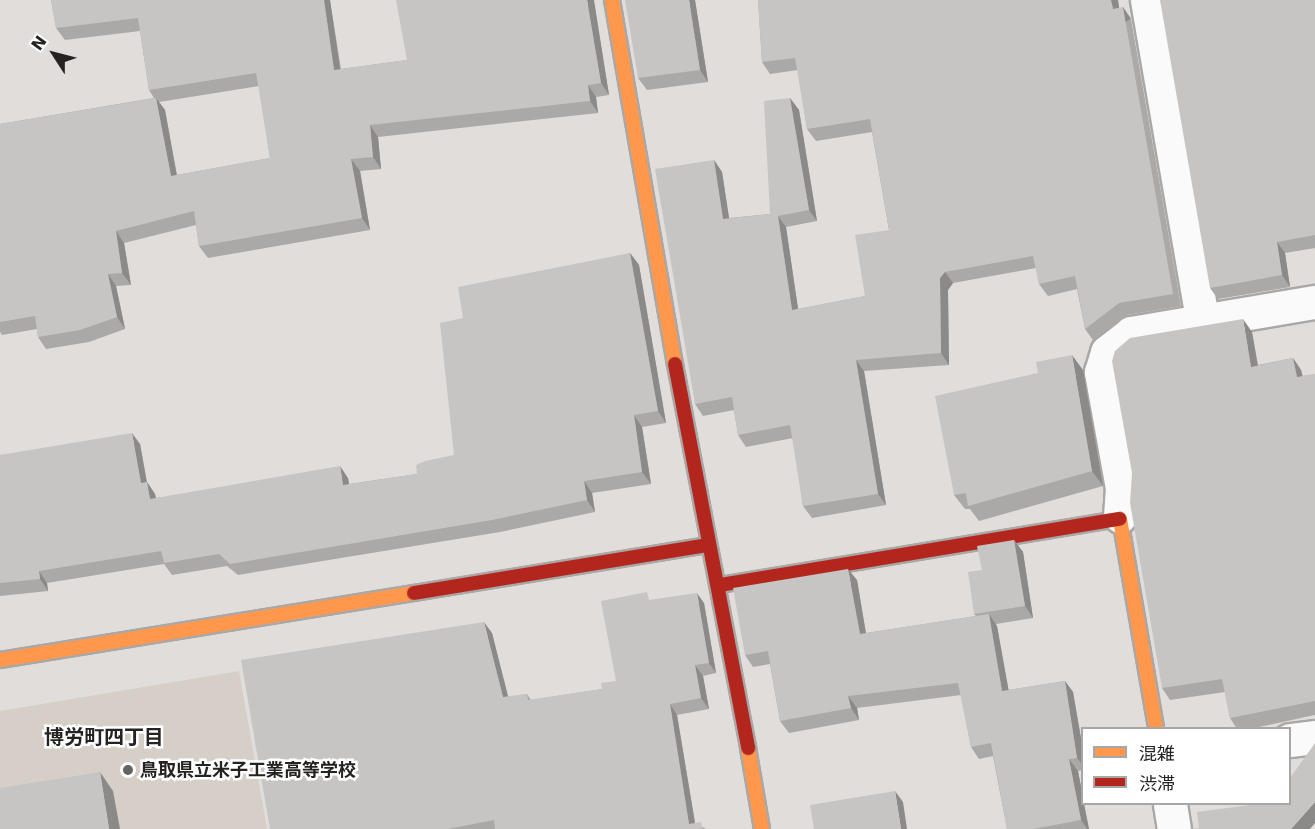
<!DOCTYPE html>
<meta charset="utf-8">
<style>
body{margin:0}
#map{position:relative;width:1315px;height:829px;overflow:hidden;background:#e0dddb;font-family:"DejaVu Sans","Noto Sans JP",sans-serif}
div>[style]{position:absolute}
.built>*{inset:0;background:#d6cfc8}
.roads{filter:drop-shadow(2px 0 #aaa8a6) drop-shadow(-2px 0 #aaa8a6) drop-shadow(0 2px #aaa8a6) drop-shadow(0 -2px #aaa8a6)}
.street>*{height:33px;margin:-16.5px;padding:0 16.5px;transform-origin:16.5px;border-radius:16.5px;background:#fafafa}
.slow>*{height:14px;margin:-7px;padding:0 7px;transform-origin:7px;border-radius:7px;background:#ff974d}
.jam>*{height:14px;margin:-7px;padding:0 7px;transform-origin:7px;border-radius:7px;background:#b3261e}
.wall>*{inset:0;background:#aba9a8}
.shaded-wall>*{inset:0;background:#8b8a88;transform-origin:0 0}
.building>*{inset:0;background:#c7c5c3}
.dots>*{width:16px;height:16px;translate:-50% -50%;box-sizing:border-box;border:3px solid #fff;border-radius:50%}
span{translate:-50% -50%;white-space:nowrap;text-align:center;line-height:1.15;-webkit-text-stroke:5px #fff;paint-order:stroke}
.poi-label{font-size:18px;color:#252322;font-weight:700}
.left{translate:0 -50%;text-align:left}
.neighbourhood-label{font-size:20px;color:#252322;font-weight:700}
.legend{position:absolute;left:1081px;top:727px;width:210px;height:78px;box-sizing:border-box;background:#fff;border:2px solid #a8a7a7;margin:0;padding:8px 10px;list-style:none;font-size:18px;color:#252322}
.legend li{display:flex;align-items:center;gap:12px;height:30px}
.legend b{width:30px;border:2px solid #a8a7a7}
.north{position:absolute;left:24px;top:24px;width:60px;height:60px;-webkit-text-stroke:4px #fff;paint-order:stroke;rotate:306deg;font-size:16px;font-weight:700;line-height:24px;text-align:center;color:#252322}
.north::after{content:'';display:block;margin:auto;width:21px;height:27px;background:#252322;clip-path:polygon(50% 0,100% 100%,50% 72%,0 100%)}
</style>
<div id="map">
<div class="built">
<div style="clip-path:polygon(239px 671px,267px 829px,0 829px,0 711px)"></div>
</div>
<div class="roads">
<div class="street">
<div style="left:1147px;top:0;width:322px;rotate:80.2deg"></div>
<div style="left:1120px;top:516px;width:28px;rotate:-86deg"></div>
<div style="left:1122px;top:488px;width:118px;rotate:-100.3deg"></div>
<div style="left:1101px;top:372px;width:21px;rotate:-73deg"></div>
<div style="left:1107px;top:352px;width:31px;rotate:-38deg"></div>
<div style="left:1131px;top:333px;width:187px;rotate:-9.6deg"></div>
<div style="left:1290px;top:740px;width:25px;rotate:-7deg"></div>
<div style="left:1170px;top:804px;width:25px;rotate:81deg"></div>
</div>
<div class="slow">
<div style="left:612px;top:0;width:369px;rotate:80.2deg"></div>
<div style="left:1120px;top:519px;width:212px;rotate:80.2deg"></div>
<div style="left:0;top:660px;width:419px;rotate:-9.2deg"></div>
<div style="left:748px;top:748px;width:82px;rotate:80.2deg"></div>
</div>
<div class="jam">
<div style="left:675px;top:364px;width:391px;rotate:79.2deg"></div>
<div style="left:720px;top:585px;width:405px;rotate:-9.4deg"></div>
<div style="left:414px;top:593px;width:296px;rotate:-9.3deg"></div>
</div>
</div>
<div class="wall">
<div style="clip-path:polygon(evenodd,51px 0,330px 0,341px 69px,407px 60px,594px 3px,609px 95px,596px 97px,598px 113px,378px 137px,381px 169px,360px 171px,370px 230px,208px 258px,199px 246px,196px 225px,124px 243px,131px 285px,116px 286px,125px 329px,89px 342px,46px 349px,38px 337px,37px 329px,2px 335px,0 332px,0 124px,154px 98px,149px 90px,140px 31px,65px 40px,56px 28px,51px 0,259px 86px,270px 158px,177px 175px,165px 110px,159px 102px,259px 86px)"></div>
<div style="clip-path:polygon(695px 0,708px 82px,647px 90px,638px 78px)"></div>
<div style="clip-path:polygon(758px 0,1118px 0,1119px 8px,1131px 19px,1181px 306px,1127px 315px,1093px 340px,1085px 329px,1077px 289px,1048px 296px,1039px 284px,1036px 268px,953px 283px,948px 290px,949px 365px,864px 371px,886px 505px,812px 518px,803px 506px,793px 438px,746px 447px,738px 435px,734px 410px,703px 416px,695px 404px,714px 160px,722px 172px,729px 218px,770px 214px,790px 98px,799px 110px,817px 221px,786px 227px,798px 309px,865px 296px,889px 230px,872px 132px,816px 141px,807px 129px,798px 70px,770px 74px,762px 62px)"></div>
<div style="clip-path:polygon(1315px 0,1315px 248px,1285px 253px,1290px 287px,1218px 299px,1210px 288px)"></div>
<div style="clip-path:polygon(630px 253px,639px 265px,666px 423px,642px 427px,651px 484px,592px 493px,595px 512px,500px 532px,238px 575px,227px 566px,172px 575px,164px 564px,47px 583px,48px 591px,0 596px,0 455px,140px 444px,147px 482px,155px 494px,156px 498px,348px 478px,349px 484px,417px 474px,454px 455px,463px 318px)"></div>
<div style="clip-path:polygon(1252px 332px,1258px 365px,1293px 358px,1301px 370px,1303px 376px,1315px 374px,1315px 715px,1250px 729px,1237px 729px,1230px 718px,1225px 692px,1170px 700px,1162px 688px)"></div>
<div style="clip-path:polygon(1083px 370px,1103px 486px,979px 521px,970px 509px,965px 509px,954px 495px)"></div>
<div style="clip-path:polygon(1014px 540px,1023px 552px,1033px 618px,996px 624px,997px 626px,1008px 690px,1065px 681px,1073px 692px,1083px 750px,1083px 770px,1078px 771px,1083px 797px,1083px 804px,1084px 804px,1089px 829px,1007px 829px,993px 756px,979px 759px,971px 747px,961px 695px,857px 708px,859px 720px,789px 733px,780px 721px,770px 664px,753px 667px,745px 655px,857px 580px,866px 633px,976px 616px,974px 614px,982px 570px)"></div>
<div style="clip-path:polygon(652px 600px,704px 603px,716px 673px,703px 676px,709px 709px,677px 715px,695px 823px,706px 829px,270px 829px,492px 633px,508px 697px,527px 694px,531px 700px,602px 689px,616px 681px)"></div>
</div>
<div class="shaded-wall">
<div style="clip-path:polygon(324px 0,330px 0,342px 82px,334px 70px)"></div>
<div style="clip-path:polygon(587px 0,594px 0,609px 95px,601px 83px)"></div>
<div style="clip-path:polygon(689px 0,695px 0,708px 82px,700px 70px)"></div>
<div style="clip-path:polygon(1111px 0,1118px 0,1121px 21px,1113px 9px)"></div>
<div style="left:1123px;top:7px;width:14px;height:291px;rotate:56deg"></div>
<div style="clip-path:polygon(588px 85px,596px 97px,598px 113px,590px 101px)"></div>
<div style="clip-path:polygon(156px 98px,165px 110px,179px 188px,171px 176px)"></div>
<div style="clip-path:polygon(790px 98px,799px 110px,817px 221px,809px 210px)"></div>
<div style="clip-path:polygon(370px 125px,378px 137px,381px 169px,373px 157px)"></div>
<div style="clip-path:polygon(351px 159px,360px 171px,370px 230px,362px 218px)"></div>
<div style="clip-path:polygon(714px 160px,722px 172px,731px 231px,723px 219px)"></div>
<div style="clip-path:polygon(778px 216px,786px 227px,800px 322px,792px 310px)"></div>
<div style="clip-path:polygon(116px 231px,124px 243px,131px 285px,122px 273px)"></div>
<div style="clip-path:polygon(1277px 242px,1285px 253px,1290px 287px,1282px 275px)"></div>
<div style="clip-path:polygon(630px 253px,639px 265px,666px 423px,658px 411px)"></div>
<div style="clip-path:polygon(945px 272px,953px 283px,948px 290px,949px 365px,941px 353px,940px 278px)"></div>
<div style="clip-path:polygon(108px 274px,116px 286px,125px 329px,117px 317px)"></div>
<div style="clip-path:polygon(1243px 319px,1252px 332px,1260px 379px,1251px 367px)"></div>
<div style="clip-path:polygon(1072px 355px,1083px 370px,1103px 486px,1092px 471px)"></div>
<div style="clip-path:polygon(1293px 358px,1301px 370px,1305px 390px,1297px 377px)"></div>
<div style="clip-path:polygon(856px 360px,864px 371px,886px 505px,878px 494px)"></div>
<div style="clip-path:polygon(634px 415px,642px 427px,651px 484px,642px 472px)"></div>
<div style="clip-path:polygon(132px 433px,140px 444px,149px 495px,141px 483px)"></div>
<div style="clip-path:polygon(340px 466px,348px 478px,351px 497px,343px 485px)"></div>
<div style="clip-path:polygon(584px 481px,592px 493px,595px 512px,587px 500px)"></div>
<div style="clip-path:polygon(147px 482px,155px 494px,158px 511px,150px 499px)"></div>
<div style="clip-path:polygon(1014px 540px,1023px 552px,1033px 618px,1025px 606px)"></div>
<div style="clip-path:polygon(848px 569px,857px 580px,868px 646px,860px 634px)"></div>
<div style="clip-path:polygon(39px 571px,47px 583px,48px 591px,40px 579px)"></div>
<div style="clip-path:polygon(697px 593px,704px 603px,716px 673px,709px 663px)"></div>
<div style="clip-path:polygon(989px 614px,997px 626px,1011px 703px,1002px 691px)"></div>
<div style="clip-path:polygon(484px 622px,492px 633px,511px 708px,503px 697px)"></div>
<div style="clip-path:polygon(695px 665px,703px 676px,709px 709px,701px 698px)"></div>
<div style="clip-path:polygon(1065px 681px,1073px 692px,1083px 750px,1083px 765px,1077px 758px)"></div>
<div style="clip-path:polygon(848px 696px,857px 708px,859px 720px,851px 708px)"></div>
<div style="clip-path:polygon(670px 704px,677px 715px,696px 829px,689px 824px)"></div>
<div style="clip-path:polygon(1069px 759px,1078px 771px,1083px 797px,1083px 804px,1084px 804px,1089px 829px,1087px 829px,1081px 820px)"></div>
<div style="clip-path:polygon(100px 772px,113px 791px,120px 829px,109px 829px)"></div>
<div style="clip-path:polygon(895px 791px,903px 802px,907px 829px,901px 829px)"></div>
<div style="clip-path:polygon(1315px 802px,1315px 823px,1310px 829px,1291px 829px)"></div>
</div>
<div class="building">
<div style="clip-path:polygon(51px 0,324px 0,334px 70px,407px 60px,396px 0,587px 0,601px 83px,588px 85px,590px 101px,370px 125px,373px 157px,351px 159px,362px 218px,199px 246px,194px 211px,116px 231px,122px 273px,108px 274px,117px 317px,80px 330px,38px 337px,35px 316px,0 322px,0 124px,156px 98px,171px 176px,270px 158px,256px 73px,149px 90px,138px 18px,56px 28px)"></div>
<div style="clip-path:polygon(625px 0,689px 0,700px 70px,638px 78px)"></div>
<div style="clip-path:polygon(758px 0,1111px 0,1113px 9px,1123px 7px,1173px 294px,1119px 303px,1085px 329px,1075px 276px,1039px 284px,1033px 256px,945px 272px,940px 278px,941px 353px,856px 360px,878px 494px,803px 506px,790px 425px,738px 435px,732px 397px,695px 404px,655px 169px,714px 160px,723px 219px,770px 214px,764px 101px,790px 98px,809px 210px,778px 216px,792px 310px,865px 296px,855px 235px,889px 230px,870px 119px,807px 129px,795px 58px,762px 62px)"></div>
<div style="clip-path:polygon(1160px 0,1315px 0,1315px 235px,1277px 242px,1282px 275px,1210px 288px)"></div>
<div style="clip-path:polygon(630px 253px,658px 411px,634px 415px,642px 472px,584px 481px,587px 500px,492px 520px,230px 564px,219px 554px,164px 563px,161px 551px,39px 571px,40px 579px,0 583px,0 455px,132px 433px,141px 483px,147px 482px,150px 499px,340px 466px,343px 485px,417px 474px,416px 465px,425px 461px,454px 455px,440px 323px,463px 318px,458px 287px)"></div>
<div style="clip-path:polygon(1243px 319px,1251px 367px,1293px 358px,1297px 377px,1315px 374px,1315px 701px,1230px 718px,1222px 679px,1162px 688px,1130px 503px,1132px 473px,1112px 361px,1115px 351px,1130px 338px)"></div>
<div style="clip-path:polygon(1072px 355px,1092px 471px,968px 506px,966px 493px,954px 495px,935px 396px,1038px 373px,1036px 362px)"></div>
<div style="clip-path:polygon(1014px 540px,1025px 606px,974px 614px,968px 572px,982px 570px,977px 546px)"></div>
<div style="clip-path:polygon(848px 569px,860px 634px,989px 614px,1002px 691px,1065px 681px,1077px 758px,1069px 759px,1081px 820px,1033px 829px,1007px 829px,991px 743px,971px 747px,958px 683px,848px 696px,851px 708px,780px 721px,768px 651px,745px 655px,733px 588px)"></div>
<div style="clip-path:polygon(647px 592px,649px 600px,697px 593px,709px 663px,695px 665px,701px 698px,670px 704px,689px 824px,701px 822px,702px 829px,495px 829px,494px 820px,448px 829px,270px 829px,241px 660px,484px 622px,503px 697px,527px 694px,528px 700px,602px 689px,601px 683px,616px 681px,601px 601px)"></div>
<div style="clip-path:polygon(1315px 743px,1315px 802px,1291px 829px,1188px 829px,1199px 828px,1197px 812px,1258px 804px,1290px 804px,1290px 778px)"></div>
<div style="clip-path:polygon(100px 772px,109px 829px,0 829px,0 788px)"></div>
<div style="clip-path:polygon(895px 791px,901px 829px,814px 829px,810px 805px)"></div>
</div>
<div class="dots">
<div style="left:128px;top:770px;background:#666463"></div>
</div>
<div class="poi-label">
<span class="left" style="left:140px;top:770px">鳥取県立米子工業高等学校</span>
</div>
<div class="neighbourhood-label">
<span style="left:104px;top:737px">博労町四丁目</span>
</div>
<ul class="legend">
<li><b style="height:8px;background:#ff974d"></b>混雑</li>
<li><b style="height:8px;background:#b3261e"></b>渋滞</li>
</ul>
<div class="north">N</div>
</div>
